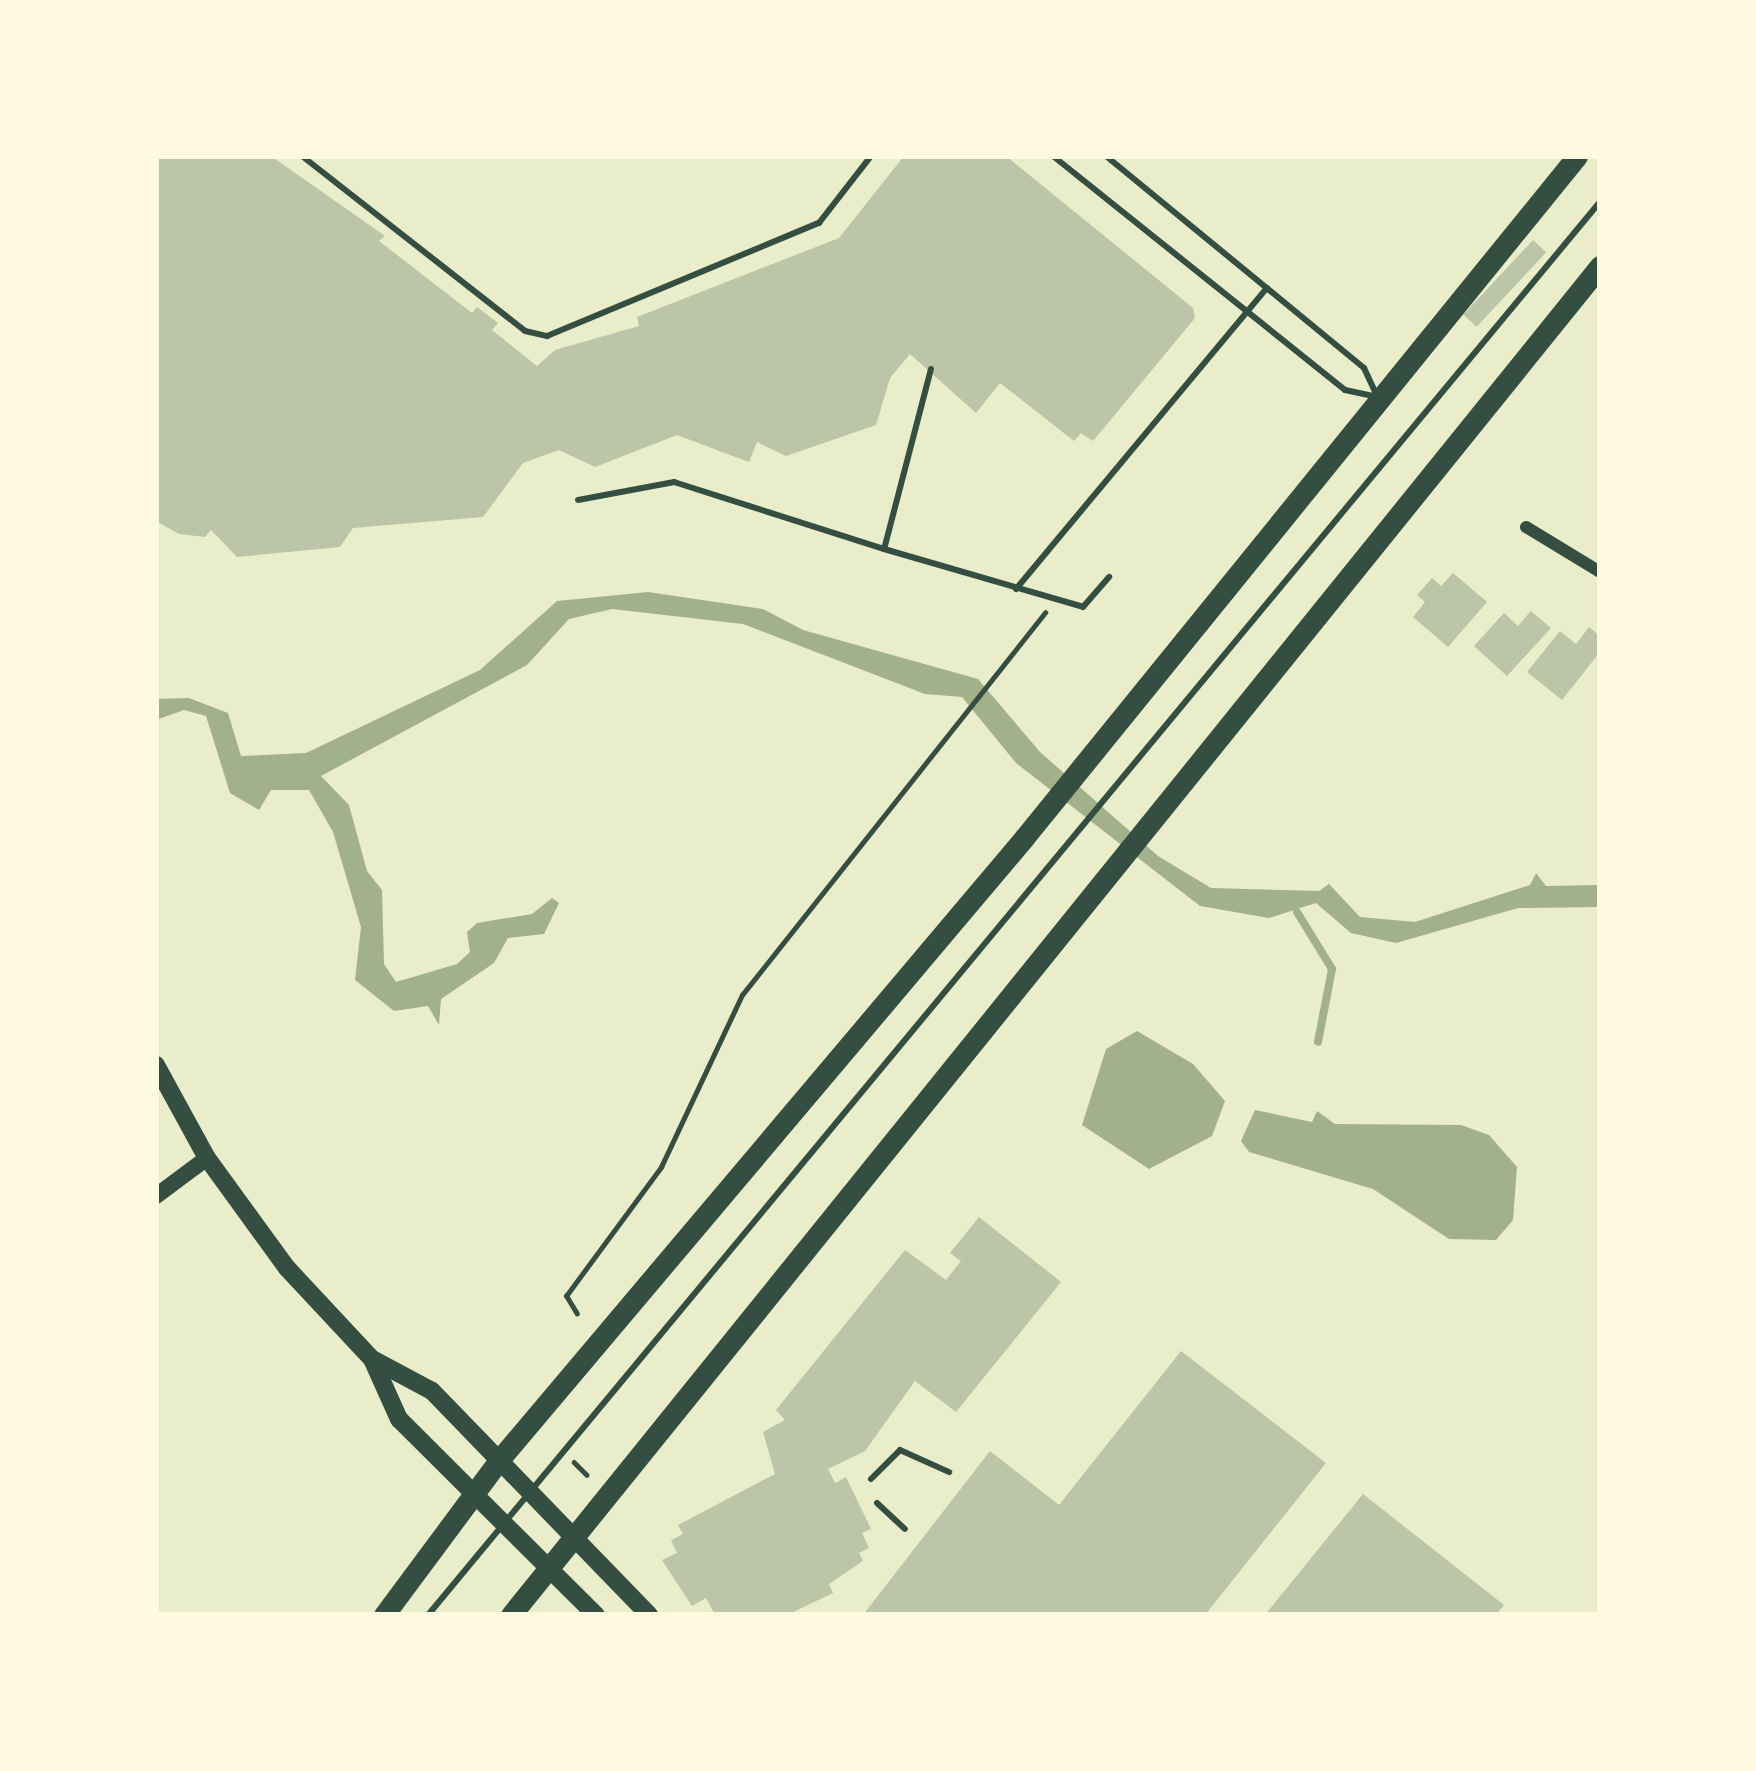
<!DOCTYPE html>
<style>
body{margin:0}
#map{position:relative;width:1756px;height:1771px;overflow:hidden;background:#e9edc9;font-family:"Source Sans 3",sans-serif}
div>[style]{position:absolute}
.water>*{inset:0;background:#a3b18a}
.stream>*{height:8px;margin:-4px;padding:0 4px;transform-origin:4px;border-radius:4px;background:#a3b18a}
.building>*{inset:0;background:#bcc5a7;transform-origin:0 0}
.path>*{height:4.5px;margin:-2.25px;padding:0 2.25px;transform-origin:2.25px;border-radius:2.25px;background:#344e41}
.service>*{height:6px;margin:-3px;padding:0 3px;transform-origin:3px;border-radius:3px;background:#344e41}
.minor>*{height:12px;margin:-6px;padding:0 6px;transform-origin:6px;border-radius:6px;background:#344e41}
.tertiary>*{height:16px;margin:-8px;padding:0 8px;transform-origin:8px;border-radius:8px;background:#344e41}
.secondary>*{height:18px;margin:-9px;padding:0 9px;transform-origin:9px;border-radius:9px;background:#344e41}
.primary>*{height:21px;margin:-10.5px;padding:0 10.5px;transform-origin:10.5px;border-radius:10.5px;background:#344e41}
span{translate:-50% -50%;white-space:nowrap;text-align:center;line-height:1.15;-webkit-text-stroke:10px #fefae0;paint-order:stroke}
.frame{position:absolute;inset:0;border:159px solid #fefae0;pointer-events:none}
</style>
<div id="map">
<div class="water">
<div style="clip-path:polygon(648px 592px,763px 609px,803px 630px,978px 679px,1040px 752px,1158px 856px,1211px 888px,1319px 891px,1329px 884px,1360px 917px,1415px 922px,1530px 885px,1536px 873px,1546px 886px,1600px 885px,1600px 907px,1518px 908px,1396px 943px,1351px 933px,1316px 903px,1269px 918px,1200px 906px,1016px 763px,962px 697px,925px 694px,743px 624px,612px 609px,569px 619px,527px 665px,321px 776px,349px 805px,367px 871px,382px 890px,384px 964px,396px 982px,457px 964px,470px 952px,467px 932px,477px 923px,532px 914px,552px 898px,559px 903px,544px 934px,508px 938px,494px 963px,441px 999px,439px 1025px,428px 1006px,394px 1011px,355px 980px,361px 927px,333px 832px,309px 790px,271px 790px,259px 810px,230px 793px,206px 716px,184px 710px,156px 720px,156px 699px,189px 698px,228px 713px,241px 756px,306px 753px,480px 670px,557px 601px)"></div>
<div style="clip-path:polygon(1137px 1031px,1193px 1064px,1225px 1101px,1212px 1136px,1149px 1169px,1082px 1125px,1106px 1049px)"></div>
<div style="clip-path:polygon(1255px 1110px,1312px 1122px,1317px 1111px,1335px 1124px,1461px 1125px,1489px 1135px,1517px 1167px,1513px 1220px,1496px 1240px,1449px 1239px,1373px 1189px,1249px 1152px,1241px 1141px)"></div>
</div>
<div class="stream">
<div style="left:1297px;top:912px;width:67px;rotate:58.4deg"></div>
<div style="left:1332px;top:969px;width:74px;rotate:100.9deg"></div>
</div>
<div class="building">
<div style="clip-path:polygon(156px 156px,271px 156px,385px 236px,379px 241px,472px 313px,477px 307px,498px 323px,492px 330px,537px 366px,555px 350px,639px 326px,637px 317px,839px 238px,904px 156px,1006px 156px,1193px 308px,1195px 318px,1093px 441px,1081px 433px,1074px 441px,1000px 383px,976px 413px,910px 354px,890px 378px,876px 425px,786px 456px,757px 442px,749px 462px,677px 435px,595px 467px,559px 450px,523px 463px,483px 517px,353px 528px,340px 547px,237px 557px,211px 530px,205px 537px,179px 534px,156px 521px)"></div>
<div style="left:1533px;top:240px;width:18px;height:102px;rotate:43deg"></div>
<div style="clip-path:polygon(1453px 573px,1487px 602px,1448px 647px,1413px 617px,1425px 602px,1417px 595px,1432px 578px,1441px 586px)"></div>
<div style="clip-path:polygon(1531px 611px,1551px 628px,1507px 676px,1474px 646px,1504px 613px,1518px 626px)"></div>
<div style="clip-path:polygon(1589px 627px,1600px 636px,1600px 652px,1562px 700px,1527px 672px,1560px 631px,1576px 644px)"></div>
<div style="clip-path:polygon(979px 1217px,1061px 1282px,956px 1412px,915px 1381px,865px 1451px,828px 1469px,835px 1483px,846px 1477px,871px 1529px,862px 1533px,869px 1548px,859px 1553px,863px 1561px,829px 1584px,833px 1593px,787px 1615px,715px 1615px,706px 1598px,692px 1606px,662px 1560px,677px 1553px,671px 1540px,683px 1534px,678px 1525px,775px 1474px,763px 1432px,785px 1420px,776px 1410px,905px 1250px,946px 1280px,961px 1261px,950px 1253px)"></div>
<div style="clip-path:polygon(1181px 1351px,1326px 1463px,1205px 1615px,863px 1615px,990px 1451px,1059px 1505px)"></div>
<div style="clip-path:polygon(1363px 1494px,1504px 1605px,1496px 1615px,1265px 1615px)"></div>
</div>
<div class="path">
<div style="left:577px;top:1314px;width:21px;rotate:-121deg"></div>
<div style="left:566px;top:1296px;width:160px;rotate:-53.6deg"></div>
<div style="left:661px;top:1167px;width:190px;rotate:-64.8deg"></div>
<div style="left:742px;top:995px;width:488px;rotate:-51.6deg"></div>
<div style="left:574px;top:1462px;width:18px;rotate:45deg"></div>
</div>
<div class="service">
<div style="left:302px;top:156px;width:283px;rotate:38.1deg"></div>
<div style="left:525px;top:331px;width:23px;rotate:13deg"></div>
<div style="left:547px;top:336px;width:295px;rotate:-22.6deg"></div>
<div style="left:819px;top:223px;width:85px;rotate:-52.2deg"></div>
<div style="left:1053px;top:156px;width:374px;rotate:38.7deg"></div>
<div style="left:1345px;top:390px;width:30px;rotate:12deg"></div>
<div style="left:1106px;top:156px;width:334px;rotate:39.4deg"></div>
<div style="left:1364px;top:368px;width:29px;rotate:65deg"></div>
<div style="left:931px;top:369px;width:186px;rotate:104.6deg"></div>
<div style="left:884px;top:549px;width:207px;rotate:16.2deg"></div>
<div style="left:1083px;top:607px;width:40px;rotate:-49deg"></div>
<div style="left:578px;top:500px;width:98px;rotate:-10.6deg"></div>
<div style="left:674px;top:482px;width:220px;rotate:17.7deg"></div>
<div style="left:1016px;top:589px;width:392px;rotate:-50.2deg"></div>
<div style="left:871px;top:1479px;width:41px;rotate:-45deg"></div>
<div style="left:900px;top:1450px;width:54px;rotate:24.2deg"></div>
<div style="left:877px;top:1503px;width:38px;rotate:43deg"></div>
<div style="left:428px;top:1615px;width:1836px;rotate:-50.33deg"></div>
</div>
<div class="minor">
<div style="left:1526px;top:527px;width:87px;rotate:31.3deg"></div>
</div>
<div class="tertiary">
<div style="left:156px;top:1196px;width:64px;rotate:-36.7deg"></div>
</div>
<div class="secondary">
<div style="left:156px;top:1065px;width:106px;rotate:61.3deg"></div>
<div style="left:207px;top:1158px;width:136px;rotate:54deg"></div>
<div style="left:287px;top:1268px;width:125px;rotate:47deg"></div>
<div style="left:372px;top:1359px;width:68px;rotate:28.1deg"></div>
<div style="left:432px;top:1391px;width:312px;rotate:45.9deg"></div>
<div style="left:372px;top:1359px;width:66px;rotate:65.8deg"></div>
<div style="left:399px;top:1419px;width:278px;rotate:44.9deg"></div>
</div>
<div class="primary">
<div style="left:384px;top:1615px;width:193px;rotate:-53.4deg"></div>
<div style="left:499px;top:1460px;width:814px;rotate:-49.83deg"></div>
<div style="left:1024px;top:838px;width:878px;rotate:-50.96deg"></div>
<div style="left:511px;top:1615px;width:1734px;rotate:-51.09deg"></div>
</div>
<div class="frame"></div>
</div>
